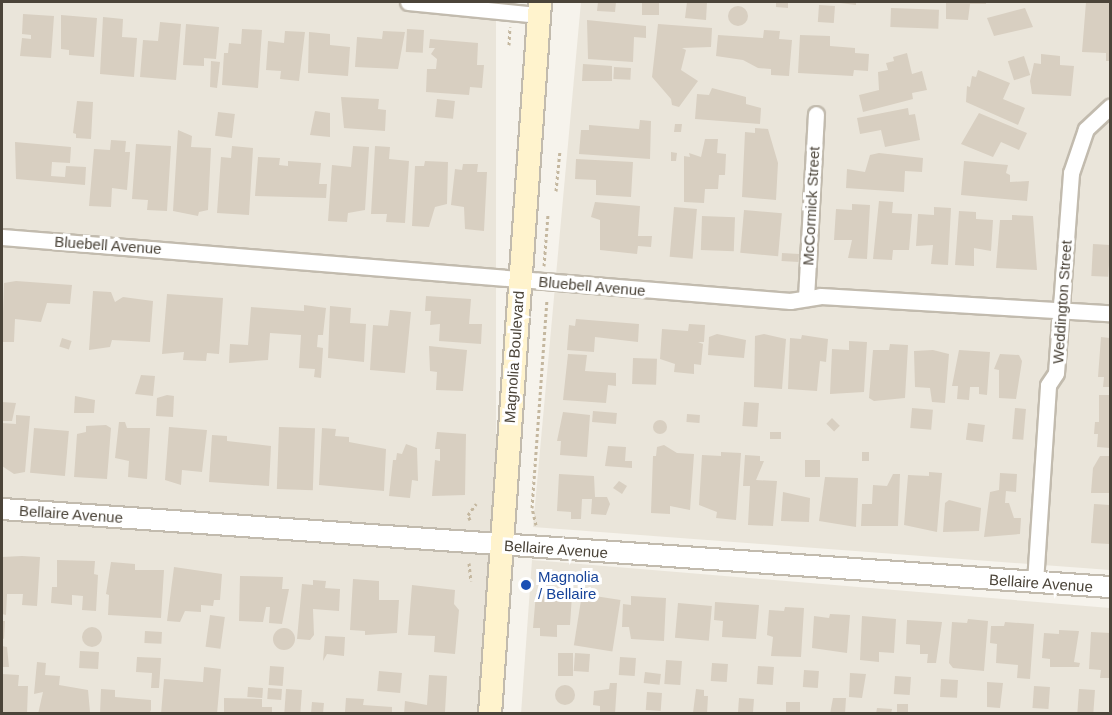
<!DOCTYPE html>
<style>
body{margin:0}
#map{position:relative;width:1112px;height:715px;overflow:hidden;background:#f6f3ec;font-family:Helvetica,sans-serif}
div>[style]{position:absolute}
.residential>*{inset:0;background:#eae5da;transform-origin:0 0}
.building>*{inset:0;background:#d8cfc1;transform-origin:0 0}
.round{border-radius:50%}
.path>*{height:3px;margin-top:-1.5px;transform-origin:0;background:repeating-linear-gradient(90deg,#c4b79f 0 3px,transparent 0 6px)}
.roads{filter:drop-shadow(2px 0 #c2bbae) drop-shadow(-2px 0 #c2bbae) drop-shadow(0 2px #c2bbae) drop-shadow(0 -2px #c2bbae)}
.minor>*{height:15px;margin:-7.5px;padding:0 7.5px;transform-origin:7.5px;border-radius:7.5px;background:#fff}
.tertiary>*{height:20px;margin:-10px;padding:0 10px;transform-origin:10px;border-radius:10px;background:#fff}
.secondary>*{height:22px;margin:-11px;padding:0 11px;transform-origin:11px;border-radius:11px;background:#fff3cd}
.dots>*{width:16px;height:16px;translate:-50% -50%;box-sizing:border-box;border:3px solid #fff;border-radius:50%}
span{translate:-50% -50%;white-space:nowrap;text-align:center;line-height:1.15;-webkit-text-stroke:6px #fff;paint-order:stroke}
.street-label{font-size:15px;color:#4b4439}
.transit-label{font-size:15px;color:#164399}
.left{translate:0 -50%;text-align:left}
.frame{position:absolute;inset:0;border:3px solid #4b4439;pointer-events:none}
</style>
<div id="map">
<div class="residential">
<div style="left:2px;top:2px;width:494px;height:711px"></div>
<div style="clip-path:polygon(581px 2px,1110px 2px,1110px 570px,533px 527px)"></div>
<div style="clip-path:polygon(532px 560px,1110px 608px,1110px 713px,521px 714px)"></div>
</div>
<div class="building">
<div style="clip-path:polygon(598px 2px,616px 2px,615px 12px,597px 11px)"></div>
<div style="left:642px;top:2px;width:17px;height:13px"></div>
<div style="clip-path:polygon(687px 2px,707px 2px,706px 20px,685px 18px)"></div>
<div style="clip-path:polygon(776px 2px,788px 2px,788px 8px,776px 7px)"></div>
<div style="clip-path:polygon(840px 2px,856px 2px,856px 5px,840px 3px)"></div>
<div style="clip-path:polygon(946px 2px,986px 2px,986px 4px,970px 4px,968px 20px,946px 19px)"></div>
<div style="clip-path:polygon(1086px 2px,1110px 2px,1110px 61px,1106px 61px,1106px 53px,1082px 52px)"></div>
<div style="left:819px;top:5px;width:16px;height:17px;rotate:4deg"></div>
<div class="round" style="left:728px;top:6px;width:20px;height:20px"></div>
<div style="left:891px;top:8px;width:48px;height:19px;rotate:2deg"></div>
<div style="clip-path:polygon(1025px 8px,1033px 27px,994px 36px,987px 18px)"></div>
<div style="clip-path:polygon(23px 14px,54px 16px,51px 58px,20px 56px,22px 38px,31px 39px,31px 35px,22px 34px)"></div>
<div style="clip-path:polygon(61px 15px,97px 18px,94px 57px,69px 55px,69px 50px,61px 49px)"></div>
<div style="clip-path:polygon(103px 17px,123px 19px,122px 37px,137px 38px,134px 77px,100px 74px)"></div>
<div style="clip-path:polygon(587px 20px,646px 26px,646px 38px,634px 37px,633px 62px,588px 59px)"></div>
<div style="clip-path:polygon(160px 22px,181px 24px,176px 80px,140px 77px,143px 40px,158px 41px)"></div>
<div style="clip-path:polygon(186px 24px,219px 27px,216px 59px,204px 58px,204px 66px,183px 65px)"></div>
<div style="clip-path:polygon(658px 24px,712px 28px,711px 47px,682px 48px,686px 50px,681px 70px,698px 81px,679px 107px,672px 105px,671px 99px,652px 77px)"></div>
<div style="clip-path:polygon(242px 29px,262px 30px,258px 88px,222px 85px,224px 53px,228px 53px,229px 43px,241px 44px)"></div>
<div style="left:407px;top:29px;width:17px;height:23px;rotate:3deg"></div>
<div style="clip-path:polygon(764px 30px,780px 31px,779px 39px,792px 40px,789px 76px,771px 75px,771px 69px,758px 68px,743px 60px,716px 56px,718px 35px,763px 38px)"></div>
<div style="clip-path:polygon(285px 31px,305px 32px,299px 81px,280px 79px,281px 71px,266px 70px,268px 41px,284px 43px)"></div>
<div style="clip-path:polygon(383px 31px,405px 32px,398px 69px,355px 67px,357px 37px,382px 39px)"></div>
<div style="clip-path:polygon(309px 32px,330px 34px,330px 45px,350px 47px,348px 76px,308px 73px)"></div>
<div style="clip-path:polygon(800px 35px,830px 36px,830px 46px,855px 48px,855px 53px,869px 54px,868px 71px,854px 70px,853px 76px,798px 73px)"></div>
<div style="clip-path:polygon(430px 39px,478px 43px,477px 65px,484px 65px,482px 88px,470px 87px,469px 95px,426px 92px,427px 69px,436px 69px,437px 59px,431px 54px,435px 48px,429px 48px)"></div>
<div style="clip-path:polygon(907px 53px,912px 74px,922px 71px,927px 90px,912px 93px,913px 99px,863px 112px,859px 95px,879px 90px,878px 72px,888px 70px,886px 63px,894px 61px,893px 57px)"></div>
<div style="clip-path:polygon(1041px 54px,1060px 56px,1060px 65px,1074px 66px,1071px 96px,1032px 94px,1030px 81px,1034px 63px,1041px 64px)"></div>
<div style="left:1024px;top:56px;width:20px;height:17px;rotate:72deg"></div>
<div style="clip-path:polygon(211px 61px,220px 62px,217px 88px,210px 87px)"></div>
<div style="clip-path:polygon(583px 64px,612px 66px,612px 81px,582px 81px)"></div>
<div style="left:614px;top:67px;width:17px;height:12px;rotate:3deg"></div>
<div style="clip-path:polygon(978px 70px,1010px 83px,1003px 99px,1025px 108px,1018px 125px,966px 102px,967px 86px,970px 87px,972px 76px,976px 77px)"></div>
<div style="clip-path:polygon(712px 88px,746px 97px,746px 104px,761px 108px,760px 124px,695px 119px,697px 94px,709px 95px)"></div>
<div style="clip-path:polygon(341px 97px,379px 99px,378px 109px,386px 110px,385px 131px,344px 128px)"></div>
<div style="left:437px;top:99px;width:18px;height:18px;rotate:6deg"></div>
<div style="clip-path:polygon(77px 101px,93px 102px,91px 139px,76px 138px,76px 134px,73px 133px)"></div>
<div style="clip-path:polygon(908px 108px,909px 115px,915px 114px,920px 140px,885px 147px,881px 130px,860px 134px,857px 118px)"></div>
<div style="clip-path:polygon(315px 111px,330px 113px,330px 137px,310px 135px)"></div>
<div style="left:218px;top:112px;width:17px;height:24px;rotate:7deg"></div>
<div style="clip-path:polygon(979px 113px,1027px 133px,1019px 150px,1001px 142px,993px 157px,961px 144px)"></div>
<div style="clip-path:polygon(640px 120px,651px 121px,650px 159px,579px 154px,581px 130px,589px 130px,589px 125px,639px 129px)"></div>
<div style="clip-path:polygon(675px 124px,682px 124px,681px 132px,674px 132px)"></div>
<div style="clip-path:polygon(755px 128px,768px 129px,778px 163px,776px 200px,742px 197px,745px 132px,755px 133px)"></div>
<div style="clip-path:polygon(178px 130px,192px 136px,191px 147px,211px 148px,208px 210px,199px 212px,198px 216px,173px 211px)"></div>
<div style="clip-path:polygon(705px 139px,718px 139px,717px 153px,726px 154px,725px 175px,719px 175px,718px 189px,705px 189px,704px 203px,684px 202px,684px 156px,690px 157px,689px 153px,701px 157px)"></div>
<div style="clip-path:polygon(111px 140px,126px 141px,125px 152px,130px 152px,127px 190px,112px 188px,111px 207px,89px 206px,94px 149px,110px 150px)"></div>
<div style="clip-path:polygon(15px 142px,71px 147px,70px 163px,52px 162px,51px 176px,65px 177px,66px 166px,86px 167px,85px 185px,16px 179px)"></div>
<div style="clip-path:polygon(136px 144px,171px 146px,167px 211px,147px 210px,148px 200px,132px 199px)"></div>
<div style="clip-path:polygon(232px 146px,253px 148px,249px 215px,217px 213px,221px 157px,231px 158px)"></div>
<div style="clip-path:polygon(353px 146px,369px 147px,365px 210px,348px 213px,347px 222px,328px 221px,332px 165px,351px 167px)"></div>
<div style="clip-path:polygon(375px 146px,390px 147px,389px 159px,409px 161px,405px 223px,386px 222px,387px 214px,371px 214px)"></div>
<div style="clip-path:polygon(671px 152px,677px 153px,676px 161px,671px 161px)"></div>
<div style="clip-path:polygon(879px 153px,923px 158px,922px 172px,905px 171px,904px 192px,846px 188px,847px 169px,865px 172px,870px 155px)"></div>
<div style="clip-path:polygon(258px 157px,280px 158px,279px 165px,288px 166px,288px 161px,321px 163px,319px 184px,327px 184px,326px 198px,255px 196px)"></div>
<div style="clip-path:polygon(576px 159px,633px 162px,631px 197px,596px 195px,596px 180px,575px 179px)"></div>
<div style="clip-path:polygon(425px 161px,448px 162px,447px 204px,435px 207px,429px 227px,412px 226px,415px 166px,424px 166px)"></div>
<div style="clip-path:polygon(964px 161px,1008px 165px,1006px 173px,1010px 175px,1010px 182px,1029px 181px,1027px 201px,961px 195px)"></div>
<div style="clip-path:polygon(463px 164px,478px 164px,477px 172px,487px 172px,484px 231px,465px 229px,464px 207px,451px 205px,455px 169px,462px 170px)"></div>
<div style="clip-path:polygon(879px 201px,893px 202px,892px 213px,912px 214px,909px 250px,893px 250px,892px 260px,873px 259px)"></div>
<div style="clip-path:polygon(595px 202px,640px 206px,638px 236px,652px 236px,651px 247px,638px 246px,637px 254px,600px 250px,600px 220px,591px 217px)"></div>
<div style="clip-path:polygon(852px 204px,870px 205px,867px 259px,848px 258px,852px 240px,834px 240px,836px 209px,852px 210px)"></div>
<div style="left:674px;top:207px;width:23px;height:50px;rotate:5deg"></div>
<div style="clip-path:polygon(934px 207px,951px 208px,948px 265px,931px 264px,933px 245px,916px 246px,918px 214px,934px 215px)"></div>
<div style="left:744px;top:210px;width:38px;height:43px;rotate:5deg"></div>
<div style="clip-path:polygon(959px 211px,976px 212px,976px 219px,993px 220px,991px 251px,974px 248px,974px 266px,955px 265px)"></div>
<div style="clip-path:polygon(1012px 215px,1033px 216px,1037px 270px,996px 268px,1000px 220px,1012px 220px)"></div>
<div style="left:702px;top:216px;width:33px;height:34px;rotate:2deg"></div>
<div style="left:1093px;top:244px;width:17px;height:32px;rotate:3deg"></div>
<div style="left:782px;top:253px;width:17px;height:8px;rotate:3deg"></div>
<div style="clip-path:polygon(16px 281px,72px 285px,70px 304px,47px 303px,41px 322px,15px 319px,14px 342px,2px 342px,4px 283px)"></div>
<div style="clip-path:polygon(93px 291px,111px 292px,115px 302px,123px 297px,153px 301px,150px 342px,112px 340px,110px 347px,89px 350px)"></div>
<div style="clip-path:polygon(167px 294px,223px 298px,219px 354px,207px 353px,206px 361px,183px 360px,184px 352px,162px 354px)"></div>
<div style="clip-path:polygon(426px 296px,471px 299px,469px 324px,482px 324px,481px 344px,439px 341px,440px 324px,430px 325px,431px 311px,425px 311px)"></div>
<div style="clip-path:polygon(304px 305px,326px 308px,323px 335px,318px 335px,317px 347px,323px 348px,321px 378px,314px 377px,315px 369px,299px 368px,301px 335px,270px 333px,268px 360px,229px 363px,230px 344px,248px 345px,251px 307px,304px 311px)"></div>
<div style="clip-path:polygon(330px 306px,351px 308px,350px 323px,366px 324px,364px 362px,328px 358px)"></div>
<div style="clip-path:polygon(390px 310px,411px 312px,405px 373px,370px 370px,373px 325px,388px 326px)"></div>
<div style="clip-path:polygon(576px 319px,639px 324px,638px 342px,595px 337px,594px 352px,567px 350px,569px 325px,575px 326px)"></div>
<div style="clip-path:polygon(689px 324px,705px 325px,704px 342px,698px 342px,703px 344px,701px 365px,694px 364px,694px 374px,674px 372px,675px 364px,660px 359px,662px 329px,688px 331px)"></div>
<div style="clip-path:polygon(717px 334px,746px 340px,744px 358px,708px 355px,709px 337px)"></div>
<div style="clip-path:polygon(764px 334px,786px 339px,782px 389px,754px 387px,755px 336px)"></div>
<div style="clip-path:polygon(802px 335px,828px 339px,826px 362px,820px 361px,817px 391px,788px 389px,790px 338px,801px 339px)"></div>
<div style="clip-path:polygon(1101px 337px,1110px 338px,1110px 387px,1103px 387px,1104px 377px,1098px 377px)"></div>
<div style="left:62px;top:338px;width:10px;height:9px;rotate:17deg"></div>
<div style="clip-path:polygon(849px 341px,867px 342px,864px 392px,830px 394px,832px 349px,849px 350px)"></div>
<div style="clip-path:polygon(890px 344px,908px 345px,905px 398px,874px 401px,869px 398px,873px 350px,889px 350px)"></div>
<div style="clip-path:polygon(429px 346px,467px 350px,463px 391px,436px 390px,437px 372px,430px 371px)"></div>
<div style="clip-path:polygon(933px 350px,949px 354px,945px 403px,932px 402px,930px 388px,915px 387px,914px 351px)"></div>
<div style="clip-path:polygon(959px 350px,990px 352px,987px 395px,979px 394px,979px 387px,970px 387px,969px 400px,957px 399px,958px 386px,952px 386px)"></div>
<div style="clip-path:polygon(568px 354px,587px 355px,585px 371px,616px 373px,616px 386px,608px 385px,606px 403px,563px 400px)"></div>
<div style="clip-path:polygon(1000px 354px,1019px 355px,1022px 361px,1016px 399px,999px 398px,999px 370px,994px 369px)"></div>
<div style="left:633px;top:358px;width:24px;height:26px;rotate:2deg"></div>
<div style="clip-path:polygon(141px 375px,155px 376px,153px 396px,135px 394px)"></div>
<div style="clip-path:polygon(167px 395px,174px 396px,173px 417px,156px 416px,157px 398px)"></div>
<div style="clip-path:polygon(1099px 395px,1110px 395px,1110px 448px,1097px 447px,1098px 434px,1094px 434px,1095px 422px,1099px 422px)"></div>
<div style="clip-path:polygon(75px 396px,95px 400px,94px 413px,74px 413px)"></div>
<div style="clip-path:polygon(2px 402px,16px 403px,12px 421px,2px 421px)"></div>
<div style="left:744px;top:402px;width:15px;height:24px;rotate:4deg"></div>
<div style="left:912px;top:408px;width:21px;height:20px;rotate:5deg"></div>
<div style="left:1015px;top:408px;width:11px;height:31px;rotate:5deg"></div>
<div style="left:593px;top:411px;width:24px;height:11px;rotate:5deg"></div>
<div style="clip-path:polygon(563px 412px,590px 415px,587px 457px,560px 455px,561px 441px,557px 441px)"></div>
<div style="left:687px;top:414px;width:13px;height:8px;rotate:4deg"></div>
<div style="clip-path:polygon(16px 415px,30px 416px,25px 472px,14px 474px,2px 466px,2px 423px,16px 424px)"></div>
<div style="left:832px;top:418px;width:11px;height:8px;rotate:45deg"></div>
<div class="round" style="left:653px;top:420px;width:14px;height:14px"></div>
<div style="clip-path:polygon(119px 422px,125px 422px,127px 428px,150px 428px,147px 479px,128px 477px,129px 461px,115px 458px)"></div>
<div style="left:968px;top:423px;width:17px;height:17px;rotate:7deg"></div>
<div style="clip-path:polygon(106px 425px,111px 428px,107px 479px,74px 477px,77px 434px,86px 432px,86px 426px)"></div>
<div style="clip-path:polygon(169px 427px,207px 430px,202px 472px,182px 470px,181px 485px,165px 480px)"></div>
<div style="left:279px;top:427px;width:36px;height:62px;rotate:2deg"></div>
<div style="left:34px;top:428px;width:35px;height:45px;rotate:5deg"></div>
<div style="clip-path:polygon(322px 428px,336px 429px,335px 436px,349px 437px,349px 442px,386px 449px,384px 491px,319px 485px)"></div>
<div style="clip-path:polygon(437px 432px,466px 434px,465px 495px,432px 496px,435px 460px,440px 461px,440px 449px,435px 449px)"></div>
<div style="left:770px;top:432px;width:11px;height:7px"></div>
<div style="clip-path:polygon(212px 435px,227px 436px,227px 441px,271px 446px,269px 486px,209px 482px)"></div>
<div style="clip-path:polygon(406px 444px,417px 448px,418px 481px,412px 480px,410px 498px,389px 496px,393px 460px,396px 460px,397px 453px,402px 454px)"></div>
<div style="clip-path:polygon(664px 445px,677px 453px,694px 454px,690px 510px,670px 506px,670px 514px,651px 513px,653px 456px,656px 456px,657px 447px)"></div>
<div style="clip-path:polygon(608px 446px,626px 447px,625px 461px,632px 461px,632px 468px,605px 466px)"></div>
<div style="clip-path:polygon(721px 452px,741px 453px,736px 520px,716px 518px,717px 512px,699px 505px,702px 455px,721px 456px)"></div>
<div style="left:862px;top:452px;width:7px;height:9px"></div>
<div style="clip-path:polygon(745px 455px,760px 456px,760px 461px,764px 461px,756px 480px,777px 481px,773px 526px,748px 525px,750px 486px,743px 486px)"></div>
<div style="clip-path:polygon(1100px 456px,1110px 456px,1110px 493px,1091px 493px,1093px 468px)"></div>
<div style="left:805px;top:460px;width:15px;height:17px"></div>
<div style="clip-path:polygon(929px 472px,942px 473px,937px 532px,904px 525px,908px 475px,929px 476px)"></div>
<div style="clip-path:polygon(1000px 473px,1017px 474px,1016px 492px,1006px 491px,1005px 503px,1009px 503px,1014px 518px,1021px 518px,1020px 534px,984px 537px,990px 492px,999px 490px)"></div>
<div style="clip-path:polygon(559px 474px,594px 476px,595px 497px,607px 497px,610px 504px,606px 515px,591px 514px,592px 499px,582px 499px,581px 519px,571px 519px,571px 512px,557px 511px)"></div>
<div style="clip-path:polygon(893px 474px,900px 474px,898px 526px,861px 526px,862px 504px,872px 504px,873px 485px,887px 486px)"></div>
<div style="clip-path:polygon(825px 477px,858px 478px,856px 527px,819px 521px)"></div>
<div style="clip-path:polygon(619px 481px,627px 486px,622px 494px,613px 488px)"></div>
<div style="clip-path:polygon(783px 492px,810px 498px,809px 522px,781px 521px)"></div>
<div style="clip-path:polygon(949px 500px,981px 508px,979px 531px,943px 532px,945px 503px)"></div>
<div style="clip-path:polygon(1094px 504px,1110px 505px,1110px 544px,1091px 543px)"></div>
<div style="clip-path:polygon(22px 556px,40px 557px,37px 606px,22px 605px,23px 594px,7px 594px,6px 615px,2px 614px,2px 557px)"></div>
<div style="clip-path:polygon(57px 560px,95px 561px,94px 574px,98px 575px,96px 611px,82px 610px,83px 596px,72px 595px,72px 605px,51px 603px,52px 587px,57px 587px)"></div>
<div style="clip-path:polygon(111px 562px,135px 564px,135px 570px,164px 570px,161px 618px,108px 615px,109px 595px,106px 594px)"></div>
<div style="clip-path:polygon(174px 567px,222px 574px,220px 600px,214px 600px,213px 606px,201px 605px,201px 612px,185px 611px,180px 622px,167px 621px)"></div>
<div style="clip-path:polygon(240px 576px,283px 577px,282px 589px,289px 589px,282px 624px,269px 623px,270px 607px,266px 607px,263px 622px,239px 621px)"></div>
<div style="clip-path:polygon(353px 579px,379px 581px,379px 600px,399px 600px,397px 633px,365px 635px,365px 631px,350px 630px)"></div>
<div style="clip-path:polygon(313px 580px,326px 581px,325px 588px,340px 589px,339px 611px,313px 609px,314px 635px,310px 640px,297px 639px,302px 584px,313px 585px)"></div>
<div style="clip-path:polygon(412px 585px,455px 590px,454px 604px,459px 610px,455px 654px,434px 652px,435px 636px,408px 635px)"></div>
<div style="clip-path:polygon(536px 593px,572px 595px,570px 625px,557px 625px,557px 637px,540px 636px,540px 628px,533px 628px)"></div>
<div style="left:582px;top:594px;width:39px;height:52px;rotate:9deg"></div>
<div style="clip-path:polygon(631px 596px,666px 598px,664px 641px,631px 639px,629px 627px,622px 627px,623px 604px,631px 605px)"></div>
<div style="clip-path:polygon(715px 602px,759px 605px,756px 639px,722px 637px,723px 621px,714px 620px)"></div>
<div style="left:678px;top:603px;width:34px;height:35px;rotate:5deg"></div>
<div style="clip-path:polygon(785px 607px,804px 608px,801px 657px,771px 656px,773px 637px,767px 635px,769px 610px,784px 611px)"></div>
<div style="clip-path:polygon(830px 614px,850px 615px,847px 653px,812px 648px,814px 616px,829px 618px)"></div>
<div style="left:210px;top:615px;width:15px;height:32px;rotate:8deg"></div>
<div style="clip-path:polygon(862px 616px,896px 619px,894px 653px,879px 652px,879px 662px,860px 660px)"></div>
<div style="clip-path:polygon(968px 619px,988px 621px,984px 671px,953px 668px,949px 663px,952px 622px,967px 623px)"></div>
<div style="clip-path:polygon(907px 620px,942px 622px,936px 663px,927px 663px,928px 654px,920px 654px,920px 645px,906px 644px)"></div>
<div style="clip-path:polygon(2px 621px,5px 621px,4px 639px,2px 638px)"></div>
<div style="clip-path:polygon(1005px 622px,1034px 624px,1030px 679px,1017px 678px,1018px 665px,996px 663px,997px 644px,990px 643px,991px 626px,1004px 626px)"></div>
<div class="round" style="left:82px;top:627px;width:20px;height:20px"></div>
<div class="round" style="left:273px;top:628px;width:22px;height:22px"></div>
<div style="clip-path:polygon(1059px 630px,1079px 631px,1074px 662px,1080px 663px,1079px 667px,1050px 667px,1050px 659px,1042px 658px,1044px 633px,1059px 634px)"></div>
<div style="left:145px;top:631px;width:17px;height:12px;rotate:3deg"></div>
<div style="clip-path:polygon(1091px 632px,1110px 633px,1110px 678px,1100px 678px,1101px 670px,1089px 669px)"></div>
<div style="clip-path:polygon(325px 636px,345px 637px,344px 656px,327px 654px,323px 661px)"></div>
<div style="clip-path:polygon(2px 646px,7px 647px,9px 667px,2px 667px)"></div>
<div style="left:80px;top:651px;width:19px;height:17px;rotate:3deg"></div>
<div style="left:558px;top:653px;width:15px;height:23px"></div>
<div style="left:575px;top:653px;width:15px;height:18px;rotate:4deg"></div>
<div style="clip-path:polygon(137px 657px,161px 658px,159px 688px,151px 688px,152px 673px,136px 672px)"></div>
<div style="left:620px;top:657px;width:16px;height:18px;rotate:4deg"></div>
<div style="left:666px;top:660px;width:16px;height:24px;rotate:4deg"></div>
<div style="clip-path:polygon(37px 662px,46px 663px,45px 675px,60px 676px,59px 685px,88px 690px,90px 712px,38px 714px,43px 692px,34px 694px)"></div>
<div style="left:712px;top:663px;width:16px;height:18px;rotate:4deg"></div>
<div style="left:270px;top:666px;width:14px;height:19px;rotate:4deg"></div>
<div style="left:758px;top:666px;width:16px;height:18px;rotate:4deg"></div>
<div style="clip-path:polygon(204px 667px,221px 669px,217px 714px,161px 714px,164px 679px,203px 682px)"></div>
<div style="left:804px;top:670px;width:15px;height:17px;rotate:4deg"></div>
<div style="left:379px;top:671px;width:23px;height:20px;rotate:5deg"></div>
<div style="left:645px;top:672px;width:16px;height:11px;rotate:7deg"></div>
<div style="clip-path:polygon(850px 673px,866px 674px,862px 698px,849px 697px)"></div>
<div style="clip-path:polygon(2px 674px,19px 675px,18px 686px,28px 686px,27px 714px,2px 714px)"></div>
<div style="clip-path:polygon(429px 675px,447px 676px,445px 712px,404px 714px,405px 701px,427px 705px)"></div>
<div style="left:895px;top:676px;width:16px;height:18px;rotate:4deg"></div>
<div style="left:941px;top:679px;width:17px;height:18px;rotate:3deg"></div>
<div style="clip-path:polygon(987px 682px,1003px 683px,1000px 708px,987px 707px)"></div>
<div style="clip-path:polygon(610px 683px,617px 683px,615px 714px,600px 714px,600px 706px,593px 705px,594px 691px,609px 689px)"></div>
<div class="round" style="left:555px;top:685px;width:20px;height:20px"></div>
<div style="left:1034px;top:686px;width:16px;height:22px;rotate:4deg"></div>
<div style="left:248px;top:687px;width:15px;height:10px;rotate:4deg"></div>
<div style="left:268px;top:688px;width:14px;height:11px;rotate:4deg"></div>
<div style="clip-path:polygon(101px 689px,115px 690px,115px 697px,151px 700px,151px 710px,149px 714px,100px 714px)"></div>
<div style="left:286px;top:689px;width:16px;height:25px;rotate:4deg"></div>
<div style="clip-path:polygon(696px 689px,704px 690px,704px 696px,708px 696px,707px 714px,693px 713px)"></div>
<div style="left:1079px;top:689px;width:16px;height:25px;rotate:4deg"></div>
<div style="left:647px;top:692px;width:15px;height:18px;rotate:4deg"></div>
<div style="clip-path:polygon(224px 698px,262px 699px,262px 707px,272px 707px,272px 714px,224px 714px)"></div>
<div style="clip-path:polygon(346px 698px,364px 699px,363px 705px,392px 707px,392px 714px,345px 712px)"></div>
<div style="left:739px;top:698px;width:15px;height:16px;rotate:4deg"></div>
<div style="clip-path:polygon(833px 698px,846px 698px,845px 714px,830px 714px)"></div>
<div style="left:312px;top:702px;width:12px;height:12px;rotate:5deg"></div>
<div style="left:786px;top:702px;width:14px;height:12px"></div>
<div style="left:897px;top:704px;width:11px;height:10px"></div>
<div style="clip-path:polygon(877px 708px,892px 709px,891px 714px,876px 714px)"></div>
</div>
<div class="path">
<div style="left:509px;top:45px;width:18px;rotate:-87deg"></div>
<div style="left:556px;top:191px;width:41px;rotate:-84.4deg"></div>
<div style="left:544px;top:266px;width:52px;rotate:-85.6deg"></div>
<div style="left:470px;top:520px;width:5px;rotate:-112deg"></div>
<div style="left:468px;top:515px;width:14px;rotate:-54deg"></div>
<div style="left:536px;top:525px;width:17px;rotate:-103deg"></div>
<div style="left:532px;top:508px;width:209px;rotate:-85.9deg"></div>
<div style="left:469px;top:563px;width:18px;rotate:84deg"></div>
</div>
<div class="roads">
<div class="minor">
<div style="left:408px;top:2px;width:132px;rotate:5.7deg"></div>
<div style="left:2px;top:237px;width:791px;rotate:4.64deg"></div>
<div style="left:790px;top:301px;width:30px;rotate:-9deg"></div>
<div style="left:820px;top:296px;width:290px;rotate:3.4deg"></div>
<div style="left:806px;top:298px;width:184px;rotate:-86.9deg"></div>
<div style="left:1035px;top:582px;width:197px;rotate:-86.2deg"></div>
<div style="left:1048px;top:385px;width:14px;rotate:-56deg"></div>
<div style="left:1056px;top:373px;width:201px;rotate:-85.7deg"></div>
<div style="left:1071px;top:173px;width:46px;rotate:-71.2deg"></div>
<div style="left:1086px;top:129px;width:33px;rotate:-43deg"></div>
</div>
<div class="tertiary">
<div style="left:2px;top:509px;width:1111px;rotate:4.03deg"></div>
</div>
<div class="secondary">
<div style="left:490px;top:714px;width:714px;rotate:-85.98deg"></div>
</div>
</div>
<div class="dots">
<div style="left:526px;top:585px;background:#1a4fb4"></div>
</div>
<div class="street-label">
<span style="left:811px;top:206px;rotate:-87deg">McCormick Street</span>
<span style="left:108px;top:245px;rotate:4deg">Bluebell Avenue</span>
<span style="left:592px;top:286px;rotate:5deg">Bluebell Avenue</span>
<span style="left:1062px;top:302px;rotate:-86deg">Weddington Street</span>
<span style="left:514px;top:357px;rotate:-86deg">Magnolia Boulevard</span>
<span style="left:71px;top:514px;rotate:4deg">Bellaire Avenue</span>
<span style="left:556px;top:549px;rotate:4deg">Bellaire Avenue</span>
<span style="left:1041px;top:583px;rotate:4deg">Bellaire Avenue</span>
</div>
<div class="transit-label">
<span class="left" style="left:538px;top:585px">Magnolia<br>/ Bellaire</span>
</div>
<div class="frame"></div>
</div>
